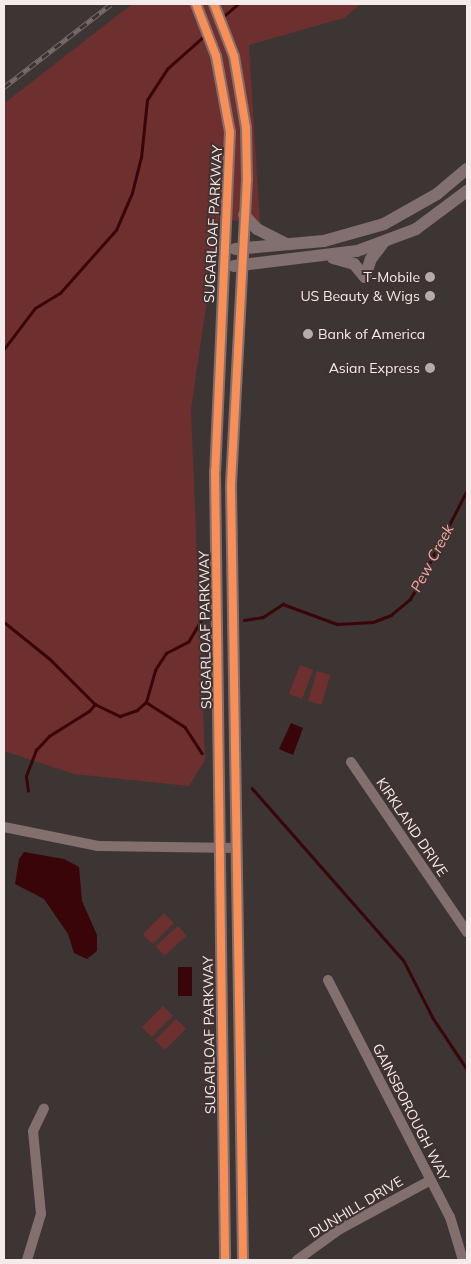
<!DOCTYPE html>
<style>
body{margin:0}
#map{position:relative;width:471px;height:1264px;overflow:hidden;background:#3c3534;font-family:Mulish,sans-serif}
div>[style]{position:absolute}
.green>*{inset:0;background:#6e302f;transform-origin:0 0}
.water>*{inset:0;background:#390509;transform-origin:0 0}
.stream>*{height:2.5px;margin:-1.25px;padding:0 1.25px;transform-origin:1.25px;border-radius:1.25px;background:#390509}
.minor>*{height:10px;margin:-5px;padding:0 5px;transform-origin:5px;border-radius:5px;background:#83706e}
.major>*{height:12px;margin:-6px;padding:0 6px;transform-origin:6px;border-radius:6px;background:#81706f}
.rail>*{height:4.5px;margin-top:-2.25px;transform-origin:0;background:repeating-linear-gradient(90deg,#403230 0 8px,#746b6a 0 16px);box-sizing:border-box;border-block:1px solid #746b6a}
.cycleway>*{height:8px;margin:-4px;padding:0 4px;transform-origin:4px;border-radius:4px;background:#f78f57}
.dots>*{width:14px;height:14px;translate:-50% -50%;box-sizing:border-box;border:2px solid #403230;border-radius:50%}
span{translate:-50% -50%;white-space:nowrap;text-align:center;line-height:1.15;-webkit-text-stroke:4px #403230;paint-order:stroke}
.street-label{font-size:14px;color:#f4ebea}
.poi-label{font-size:14px;color:#f4ebea}
.right{translate:-100% -50%;text-align:right}
.left{translate:0 -50%;text-align:left}
.water-label{font-size:15px;color:#f1aaa6;font-style:italic}
.frame{position:absolute;inset:0;border:5px solid #f4ebea;pointer-events:none}
</style>
<div id="map">
<div class="green">
<div style="clip-path:polygon(132px 4px,361px 4px,344px 18px,249px 45px,260px 224px,219px 218px,191px 409px,205px 760px,189px 786px,74px 774px,4px 751px,4px 98px,6px 102px)"></div>
<div style="left:300px;top:665px;width:14px;height:31px;rotate:21deg"></div>
<div style="left:317px;top:671px;width:14px;height:31px;rotate:17deg"></div>
<div style="left:164px;top:913px;width:14px;height:30px;rotate:45deg"></div>
<div style="left:178px;top:926px;width:13px;height:30px;rotate:48deg"></div>
<div style="left:163px;top:1006px;width:14px;height:30px;rotate:45deg"></div>
<div style="left:176px;top:1019px;width:14px;height:30px;rotate:45deg"></div>
</div>
<div class="water">
<div style="clip-path:polygon(291px 723px,303px 728px,293px 755px,279px 749px)"></div>
<div style="clip-path:polygon(24px 852px,64px 859px,79px 867px,82px 901px,97px 935px,97px 951px,87px 959px,74px 953px,68px 934px,44px 899px,15px 884px,19px 859px)"></div>
<div style="left:178px;top:967px;width:14px;height:29px"></div>
</div>
<div class="stream">
<div style="left:224px;top:16px;width:18px;rotate:-41deg"></div>
<div style="left:4px;top:349px;width:51px;rotate:-52.9deg"></div>
<div style="left:35px;top:308px;width:29px;rotate:-31deg"></div>
<div style="left:60px;top:293px;width:84px;rotate:-48.4deg"></div>
<div style="left:116px;top:230px;width:40px;rotate:-66.6deg"></div>
<div style="left:132px;top:193px;width:36px;rotate:-76deg"></div>
<div style="left:141px;top:158px;width:58px;rotate:-84.1deg"></div>
<div style="left:147px;top:100px;width:37px;rotate:-57deg"></div>
<div style="left:167px;top:69px;width:50px;rotate:-41.7deg"></div>
<div style="left:244px;top:620px;width:19px;rotate:-9deg"></div>
<div style="left:263px;top:617px;width:24px;rotate:-33deg"></div>
<div style="left:283px;top:604px;width:58px;rotate:20.3deg"></div>
<div style="left:337px;top:624px;width:36px;rotate:-3deg"></div>
<div style="left:373px;top:622px;width:19px;rotate:-21deg"></div>
<div style="left:391px;top:615px;width:25px;rotate:-40deg"></div>
<div style="left:410px;top:599px;width:12px;rotate:-59deg"></div>
<div style="left:416px;top:589px;width:111px;rotate:-62.7deg"></div>
<div style="left:4px;top:622px;width:59px;rotate:38.8deg"></div>
<div style="left:50px;top:659px;width:64px;rotate:45deg"></div>
<div style="left:95px;top:704px;width:28px;rotate:26deg"></div>
<div style="left:120px;top:716px;width:18px;rotate:-19deg"></div>
<div style="left:137px;top:710px;width:12px;rotate:-42deg"></div>
<div style="left:146px;top:702px;width:33px;rotate:-74deg"></div>
<div style="left:155px;top:670px;width:20px;rotate:-57deg"></div>
<div style="left:166px;top:653px;width:25px;rotate:-27deg"></div>
<div style="left:188px;top:642px;width:26px;rotate:-59deg"></div>
<div style="left:146px;top:702px;width:46px;rotate:32.7deg"></div>
<div style="left:185px;top:727px;width:31px;rotate:57deg"></div>
<div style="left:252px;top:788px;width:230px;rotate:48.7deg"></div>
<div style="left:404px;top:961px;width:64px;rotate:63deg"></div>
<div style="left:433px;top:1018px;width:61px;rotate:56.3deg"></div>
<div style="left:28px;top:791px;width:15px;rotate:-98deg"></div>
<div style="left:26px;top:776px;width:28px;rotate:-69deg"></div>
<div style="left:36px;top:750px;width:19px;rotate:-47deg"></div>
<div style="left:49px;top:736px;width:47px;rotate:-32deg"></div>
<div style="left:89px;top:711px;width:9px;rotate:-49deg"></div>
</div>
<div class="minor">
<div style="left:351px;top:762px;width:206px;rotate:55.7deg"></div>
<div style="left:4px;top:827px;width:96px;rotate:11.4deg"></div>
<div style="left:98px;top:846px;width:137px;rotate:0.8deg"></div>
<div style="left:328px;top:980px;width:267px;rotate:62.8deg"></div>
<div style="left:450px;top:1217px;width:45px;rotate:73.2deg"></div>
<div style="left:27px;top:1260px;width:48px;rotate:-73.1deg"></div>
<div style="left:41px;top:1214px;width:83px;rotate:-95.5deg"></div>
<div style="left:33px;top:1131px;width:25px;rotate:-64deg"></div>
<div style="left:297px;top:1260px;width:53px;rotate:-35.8deg"></div>
<div style="left:340px;top:1229px;width:103px;rotate:-28.3deg"></div>
</div>
<div class="major">
<div style="left:196px;top:4px;width:56px;rotate:69deg"></div>
<div style="left:216px;top:56px;width:77px;rotate:79.6deg"></div>
<div style="left:230px;top:132px;width:339px;rotate:92.5deg"></div>
<div style="left:215px;top:471px;width:789px;rotate:89.27deg"></div>
<div style="left:214px;top:4px;width:56px;rotate:69deg"></div>
<div style="left:234px;top:56px;width:73px;rotate:80.5deg"></div>
<div style="left:246px;top:128px;width:51px;rotate:88.9deg"></div>
<div style="left:247px;top:179px;width:308px;rotate:93deg"></div>
<div style="left:231px;top:487px;width:773px;rotate:89.11deg"></div>
<div style="left:244px;top:215px;width:19px;rotate:47deg"></div>
<div style="left:257px;top:229px;width:31px;rotate:27deg"></div>
<div style="left:235px;top:249px;width:89px;rotate:-5.1deg"></div>
<div style="left:324px;top:241px;width:62px;rotate:-15.8deg"></div>
<div style="left:384px;top:224px;width:61px;rotate:-29.5deg"></div>
<div style="left:437px;top:194px;width:39px;rotate:-40deg"></div>
<div style="left:333px;top:258px;width:22px;rotate:16deg"></div>
<div style="left:354px;top:264px;width:17px;rotate:50deg"></div>
<div style="left:234px;top:266px;width:124px;rotate:-7deg"></div>
<div style="left:357px;top:251px;width:63px;rotate:-20.4deg"></div>
<div style="left:416px;top:229px;width:64px;rotate:-36.7deg"></div>
<div style="left:365px;top:277px;width:19px;rotate:-72deg"></div>
<div style="left:371px;top:259px;width:21px;rotate:-53deg"></div>
</div>
<div class="rail">
<div style="left:4px;top:87px;width:135px;rotate:-37.8deg"></div>
</div>
<div class="cycleway">
<div style="left:196px;top:4px;width:56px;rotate:69deg"></div>
<div style="left:216px;top:56px;width:77px;rotate:79.6deg"></div>
<div style="left:230px;top:132px;width:339px;rotate:92.5deg"></div>
<div style="left:215px;top:471px;width:789px;rotate:89.27deg"></div>
<div style="left:214px;top:4px;width:56px;rotate:69deg"></div>
<div style="left:234px;top:56px;width:73px;rotate:80.5deg"></div>
<div style="left:246px;top:128px;width:51px;rotate:88.9deg"></div>
<div style="left:247px;top:179px;width:308px;rotate:93deg"></div>
<div style="left:231px;top:487px;width:773px;rotate:89.11deg"></div>
</div>
<div class="dots">
<div style="left:430px;top:277px;background:#b4abaa"></div>
<div style="left:430px;top:296px;background:#b4abaa"></div>
<div style="left:308px;top:334px;background:#b4abaa"></div>
<div style="left:430px;top:368px;background:#b4abaa"></div>
</div>
<div class="street-label">
<span style="left:213px;top:224px;rotate:-87deg">SUGARLOAF PARKWAY</span>
<span style="left:205px;top:630px;rotate:-91deg">SUGARLOAF PARKWAY</span>
<span style="left:412px;top:827px;rotate:56deg">KIRKLAND DRIVE</span>
<span style="left:209px;top:1035px;rotate:-91deg">SUGARLOAF PARKWAY</span>
<span style="left:411px;top:1112px;rotate:63deg">GAINSBOROUGH WAY</span>
<span style="left:356px;top:1207px;rotate:-31deg">DUNHILL DRIVE</span>
</div>
<div class="poi-label">
<span class="right" style="left:420px;top:277px">T-Mobile</span>
<span class="right" style="left:420px;top:296px">US Beauty &amp; Wigs</span>
<span class="left" style="left:318px;top:334px">Bank of America</span>
<span class="right" style="left:420px;top:368px">Asian Express</span>
</div>
<div class="water-label">
<span style="left:432px;top:558px;rotate:-62deg">Pew Creek</span>
</div>
<div class="frame"></div>
</div>
